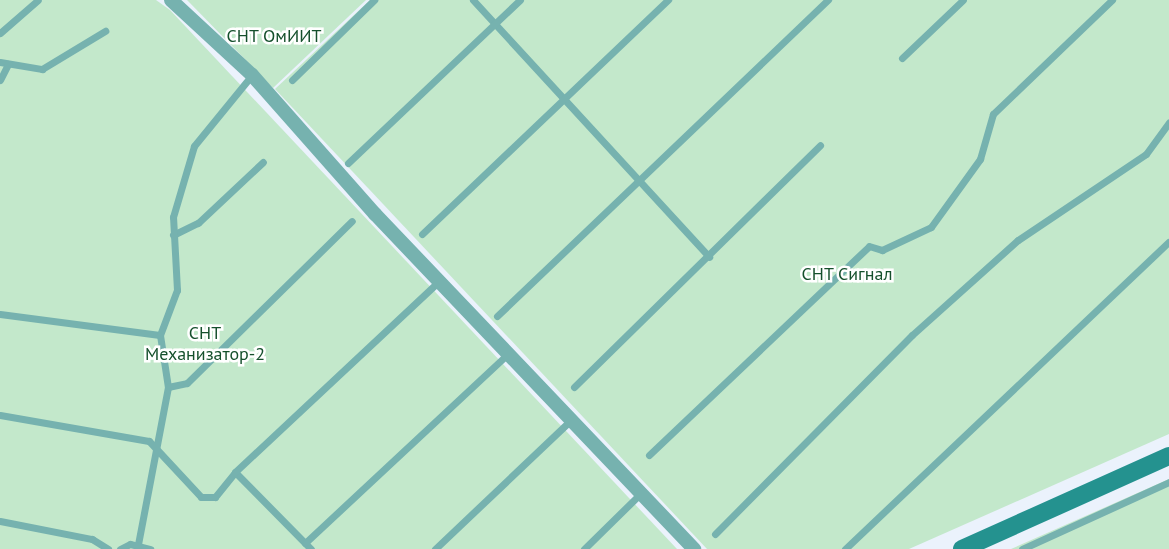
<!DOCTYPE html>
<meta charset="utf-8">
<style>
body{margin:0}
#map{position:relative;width:1169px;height:549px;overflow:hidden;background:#ebf2fc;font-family:"PT Sans",sans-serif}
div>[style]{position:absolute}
.green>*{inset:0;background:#c3e8cb}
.lane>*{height:7px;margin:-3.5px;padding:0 3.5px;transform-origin:3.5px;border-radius:3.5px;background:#76b2af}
.street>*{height:14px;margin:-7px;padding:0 7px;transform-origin:7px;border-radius:7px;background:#76b2af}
.secondary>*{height:18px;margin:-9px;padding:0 9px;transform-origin:9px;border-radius:9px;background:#24928f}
span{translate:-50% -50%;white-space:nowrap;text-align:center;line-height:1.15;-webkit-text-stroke:5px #fff;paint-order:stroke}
.park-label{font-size:18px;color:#15502c}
</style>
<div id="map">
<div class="green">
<div style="clip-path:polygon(0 0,156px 0,170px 10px,677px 549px,0 549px)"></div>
<div style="clip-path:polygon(187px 0,366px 0,273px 88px)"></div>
<div style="clip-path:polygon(370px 0,1169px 0,1169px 434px,909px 549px,707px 549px,275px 89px)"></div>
<div style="clip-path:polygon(1169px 479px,1169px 549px,1011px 549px)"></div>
</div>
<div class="lane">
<div style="left:473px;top:0;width:349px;rotate:47.4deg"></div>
<div style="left:0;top:33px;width:50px;rotate:-41deg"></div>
<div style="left:902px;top:58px;width:84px;rotate:-43.6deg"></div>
<div style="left:0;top:62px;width:43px;rotate:9.5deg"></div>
<div style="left:42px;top:69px;width:74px;rotate:-31.1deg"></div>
<div style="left:0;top:80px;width:18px;rotate:-63deg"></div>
<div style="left:292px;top:80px;width:115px;rotate:-44.3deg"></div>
<div style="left:348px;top:163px;width:237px;rotate:-43.5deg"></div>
<div style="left:422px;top:234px;width:340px;rotate:-43.6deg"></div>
<div style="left:173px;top:235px;width:28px;rotate:-26deg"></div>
<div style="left:198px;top:223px;width:89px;rotate:-43.2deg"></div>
<div style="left:0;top:314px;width:161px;rotate:7.5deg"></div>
<div style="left:160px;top:335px;width:53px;rotate:81.3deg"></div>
<div style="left:168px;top:387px;width:165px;rotate:100.8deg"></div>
<div style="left:497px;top:316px;width:458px;rotate:-43.7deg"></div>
<div style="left:160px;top:335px;width:48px;rotate:-69.3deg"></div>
<div style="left:177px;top:290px;width:73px;rotate:-93.1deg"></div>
<div style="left:173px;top:217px;width:74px;rotate:-73.5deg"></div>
<div style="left:194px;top:146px;width:92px;rotate:-50.8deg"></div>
<div style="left:168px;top:387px;width:19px;rotate:-12deg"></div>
<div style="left:187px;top:383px;width:231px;rotate:-44.5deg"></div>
<div style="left:574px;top:387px;width:345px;rotate:-44.5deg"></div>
<div style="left:0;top:415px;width:151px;rotate:9.9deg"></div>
<div style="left:149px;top:441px;width:76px;rotate:47.1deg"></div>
<div style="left:201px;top:497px;width:14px"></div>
<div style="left:215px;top:497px;width:32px;rotate:-51deg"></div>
<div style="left:235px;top:472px;width:108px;rotate:45.4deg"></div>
<div style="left:649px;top:455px;width:303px;rotate:-43.5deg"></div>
<div style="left:869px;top:246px;width:14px;rotate:17deg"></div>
<div style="left:882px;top:250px;width:54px;rotate:-25.1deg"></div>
<div style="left:931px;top:227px;width:84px;rotate:-54.2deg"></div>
<div style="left:980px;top:159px;width:47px;rotate:-73.9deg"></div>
<div style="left:993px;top:114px;width:165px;rotate:-43.8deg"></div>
<div style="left:235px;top:472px;width:279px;rotate:-43.1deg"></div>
<div style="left:0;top:521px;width:94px;rotate:11.1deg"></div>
<div style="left:92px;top:539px;width:19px;rotate:32deg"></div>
<div style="left:715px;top:534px;width:280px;rotate:-45.3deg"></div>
<div style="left:912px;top:335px;width:142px;rotate:-41.9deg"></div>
<div style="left:1018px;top:240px;width:154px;rotate:-33.9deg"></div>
<div style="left:1146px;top:154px;width:39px;rotate:-54deg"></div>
<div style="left:305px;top:543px;width:279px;rotate:-43deg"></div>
<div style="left:120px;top:549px;width:11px;rotate:-27deg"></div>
<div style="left:130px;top:544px;width:21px;rotate:14deg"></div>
<div style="left:435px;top:549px;width:189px;rotate:-43.5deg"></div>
<div style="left:584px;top:549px;width:80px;rotate:-44.5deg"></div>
<div style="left:845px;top:549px;width:446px;rotate:-43.5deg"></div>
<div style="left:1022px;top:549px;width:162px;rotate:-24.5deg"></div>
</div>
<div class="street">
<div style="left:171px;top:0;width:110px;rotate:42.8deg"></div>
<div style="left:252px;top:75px;width:186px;rotate:48.5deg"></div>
<div style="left:375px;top:214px;width:463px;rotate:46.4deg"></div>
</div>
<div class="secondary">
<div style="left:962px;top:549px;width:227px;rotate:-24.2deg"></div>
</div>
<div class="park-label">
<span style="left:274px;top:36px">СНТ ОмИИТ</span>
<span style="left:847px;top:274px">СНТ Сигнал</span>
<span style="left:205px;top:344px">СНТ<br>Механизатор-2</span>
</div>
</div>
